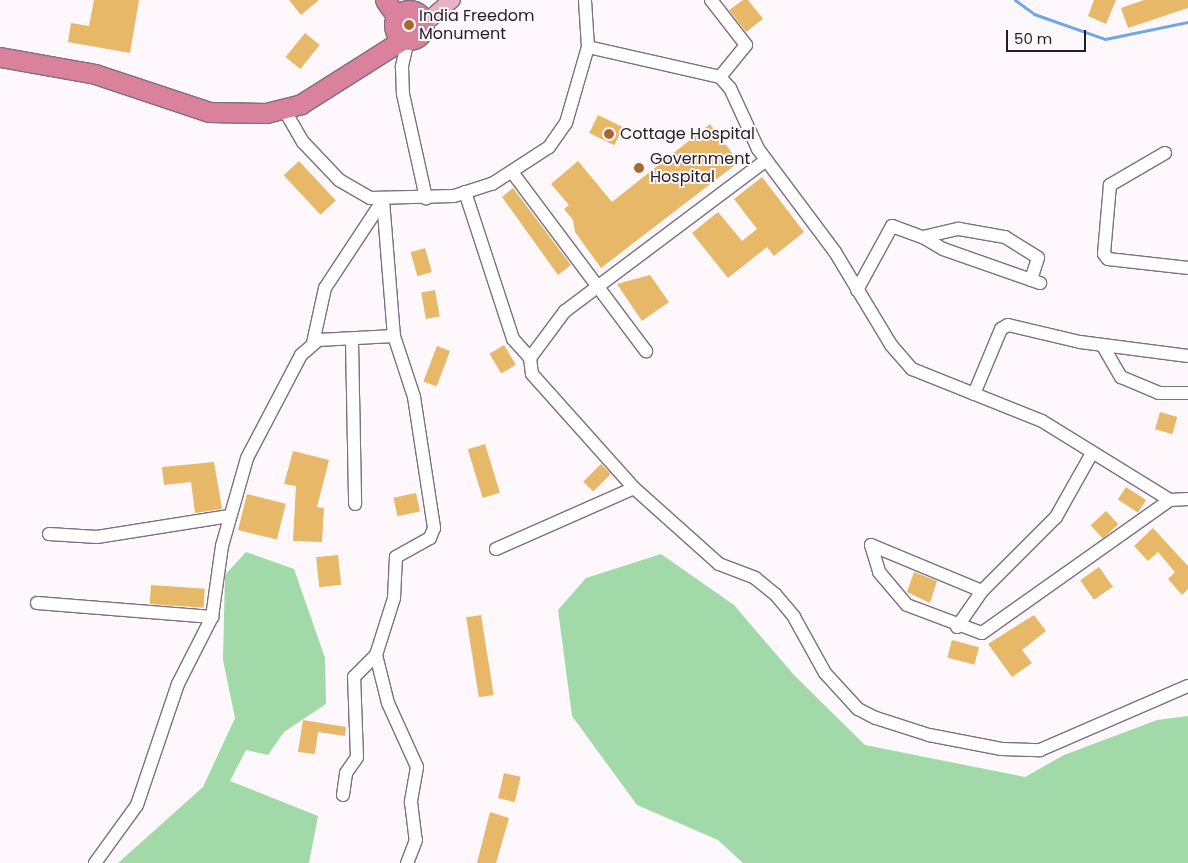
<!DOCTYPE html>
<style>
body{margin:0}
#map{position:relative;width:1188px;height:863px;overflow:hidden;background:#fef8fd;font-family:Poppins,sans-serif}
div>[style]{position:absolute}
.green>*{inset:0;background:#a1d9a9}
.stream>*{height:3px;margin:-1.5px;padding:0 1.5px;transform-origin:1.5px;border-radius:1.5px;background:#6fa7e8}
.building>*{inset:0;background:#e7b868;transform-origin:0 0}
.roads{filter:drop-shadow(1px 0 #7d707c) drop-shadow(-1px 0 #7d707c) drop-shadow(0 1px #7d707c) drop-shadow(0 -1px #7d707c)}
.minor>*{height:12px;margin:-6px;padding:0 6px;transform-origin:6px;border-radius:6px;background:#fff}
.major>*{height:16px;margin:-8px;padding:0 8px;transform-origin:8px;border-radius:8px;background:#e9b3c4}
.highway>*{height:19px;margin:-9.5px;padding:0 9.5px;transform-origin:9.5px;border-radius:9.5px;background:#da819c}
.highway>.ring{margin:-9.5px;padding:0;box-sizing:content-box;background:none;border:19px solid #da819c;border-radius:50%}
.dots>*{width:14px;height:14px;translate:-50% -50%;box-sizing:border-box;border:2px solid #fef8fd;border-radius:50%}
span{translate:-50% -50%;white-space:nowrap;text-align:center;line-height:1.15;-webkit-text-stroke:4px #fef8fd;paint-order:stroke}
.poi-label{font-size:16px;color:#241e23}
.left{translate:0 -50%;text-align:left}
.scale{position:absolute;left:1006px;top:30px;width:80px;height:22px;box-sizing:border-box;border:2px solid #241e23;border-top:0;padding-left:6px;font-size:15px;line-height:18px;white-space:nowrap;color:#241e23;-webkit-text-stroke:4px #fef8fd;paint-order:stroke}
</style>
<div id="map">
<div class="green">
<div style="clip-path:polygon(246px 552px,294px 569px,325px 658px,326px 704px,284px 732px,268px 755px,246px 750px,230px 781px,318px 816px,309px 863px,118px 863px,203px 787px,235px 718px,223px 660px,225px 575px)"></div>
<div style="clip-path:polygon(661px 554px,734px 605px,794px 675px,865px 745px,1025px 777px,1064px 755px,1157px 720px,1188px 716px,1188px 863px,743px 863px,718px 840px,637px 805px,572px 716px,558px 610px,586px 578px)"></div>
</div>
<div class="stream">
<div style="left:1015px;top:0;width:24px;rotate:36deg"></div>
<div style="left:1034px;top:14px;width:75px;rotate:19.4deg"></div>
<div style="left:1105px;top:39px;width:85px;rotate:-11.6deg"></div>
</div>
<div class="building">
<div style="clip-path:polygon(94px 0,139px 0,130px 53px,68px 42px,71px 23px,89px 26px)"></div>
<div style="clip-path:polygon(289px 0,319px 0,301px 15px)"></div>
<div style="clip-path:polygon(743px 0,748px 0,763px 19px,746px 32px,729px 10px)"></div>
<div style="clip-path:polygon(1094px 0,1116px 0,1106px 24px,1088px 16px)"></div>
<div style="clip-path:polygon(1144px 0,1188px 0,1188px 8px,1128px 28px,1121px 8px)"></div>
<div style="left:305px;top:33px;width:19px;height:31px;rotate:39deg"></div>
<div style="left:598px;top:115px;width:28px;height:20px;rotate:26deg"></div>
<div style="clip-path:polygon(710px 124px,739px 162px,601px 268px,575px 232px,573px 220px,564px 209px,569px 205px,551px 184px,578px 161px,612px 202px)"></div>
<div style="left:299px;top:161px;width:54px;height:21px;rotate:47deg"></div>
<div style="clip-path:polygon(762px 177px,804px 232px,774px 256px,767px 247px,728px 278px,692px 233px,718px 212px,742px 241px,757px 229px,734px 199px)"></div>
<div style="clip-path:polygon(513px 188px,571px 265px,558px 275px,502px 197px)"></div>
<div style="left:425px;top:248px;width:25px;height:15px;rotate:74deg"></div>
<div style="clip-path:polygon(650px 275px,669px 302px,642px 321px,617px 284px)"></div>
<div style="left:435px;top:290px;width:27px;height:14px;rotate:80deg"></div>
<div style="left:504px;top:345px;width:23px;height:17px;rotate:59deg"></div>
<div style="left:437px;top:346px;width:14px;height:38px;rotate:21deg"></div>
<div style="left:1160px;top:412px;width:18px;height:18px;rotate:16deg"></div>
<div style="left:485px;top:444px;width:51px;height:18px;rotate:73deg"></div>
<div style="clip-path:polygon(293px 451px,329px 460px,317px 507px,324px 508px,322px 542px,293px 541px,296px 486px,284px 484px)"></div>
<div style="clip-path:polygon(214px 462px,222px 509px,195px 513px,191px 482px,164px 485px,162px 467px)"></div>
<div style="left:601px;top:464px;width:14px;height:25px;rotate:45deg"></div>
<div style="left:1126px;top:487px;width:24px;height:15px;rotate:33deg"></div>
<div style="left:416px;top:493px;width:19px;height:23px;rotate:78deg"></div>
<div style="left:247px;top:494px;width:40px;height:37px;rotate:14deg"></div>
<div style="left:1106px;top:511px;width:18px;height:21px;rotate:47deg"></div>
<div style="clip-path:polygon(1153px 528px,1188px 566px,1188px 589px,1182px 595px,1168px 579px,1175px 572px,1158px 552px,1148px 561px,1134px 546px)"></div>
<div style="left:338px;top:555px;width:30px;height:22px;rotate:84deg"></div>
<div style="left:1099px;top:567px;width:24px;height:23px;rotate:55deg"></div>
<div style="clip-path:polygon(914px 572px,937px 581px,930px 603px,907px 592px)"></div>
<div style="left:151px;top:585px;width:54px;height:19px;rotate:4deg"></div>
<div style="left:481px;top:615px;width:81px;height:15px;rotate:81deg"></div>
<div style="clip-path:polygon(1034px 615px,1046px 631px,1022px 650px,1032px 663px,1012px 677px,988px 644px)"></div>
<div style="left:952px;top:640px;width:28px;height:18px;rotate:15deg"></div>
<div style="clip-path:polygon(303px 720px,346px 727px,345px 736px,318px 732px,315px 754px,298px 752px)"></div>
<div style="left:504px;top:773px;width:17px;height:26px;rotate:13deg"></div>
<div style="clip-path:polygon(490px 812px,509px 818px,496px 863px,477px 863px)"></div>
</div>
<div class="roads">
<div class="minor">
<div style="left:711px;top:0;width:57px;rotate:52.1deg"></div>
<div style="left:746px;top:45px;width:41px;rotate:129.1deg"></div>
<div style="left:408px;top:40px;width:28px;rotate:103deg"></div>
<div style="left:402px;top:67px;width:27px;rotate:88deg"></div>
<div style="left:403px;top:94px;width:107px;rotate:77.5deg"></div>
<div style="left:588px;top:47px;width:135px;rotate:12.8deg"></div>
<div style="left:720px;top:77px;width:15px;rotate:48deg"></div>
<div style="left:730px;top:88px;width:67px;rotate:65.3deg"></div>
<div style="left:758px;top:149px;width:129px;rotate:53.2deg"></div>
<div style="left:835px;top:252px;width:109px;rotate:58.9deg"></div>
<div style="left:891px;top:345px;width:32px;rotate:49deg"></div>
<div style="left:912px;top:369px;width:140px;rotate:21.8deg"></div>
<div style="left:1042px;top:421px;width:150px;rotate:31.7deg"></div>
<div style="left:1170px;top:500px;width:18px;rotate:-3deg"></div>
<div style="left:285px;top:111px;width:36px;rotate:60deg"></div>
<div style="left:303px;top:142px;width:52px;rotate:46.5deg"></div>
<div style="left:339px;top:180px;width:36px;rotate:30deg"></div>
<div style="left:370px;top:198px;width:84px;rotate:-1.4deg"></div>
<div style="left:454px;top:196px;width:40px;rotate:-18deg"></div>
<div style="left:492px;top:184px;width:68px;rotate:-33deg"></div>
<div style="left:549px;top:147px;width:29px;rotate:-55deg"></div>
<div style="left:566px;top:123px;width:79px;rotate:-73.9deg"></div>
<div style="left:588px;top:47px;width:47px;rotate:-93.7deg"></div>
<div style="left:1165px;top:153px;width:64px;rotate:149.8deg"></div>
<div style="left:1110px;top:185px;width:69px;rotate:95deg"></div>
<div style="left:1104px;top:254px;width:6px;rotate:51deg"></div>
<div style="left:1108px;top:259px;width:81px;rotate:6.4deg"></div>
<div style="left:765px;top:161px;width:250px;rotate:143.1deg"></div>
<div style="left:565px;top:311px;width:59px;rotate:126.7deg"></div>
<div style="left:530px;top:358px;width:16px;rotate:83deg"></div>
<div style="left:532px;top:374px;width:153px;rotate:48.2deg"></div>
<div style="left:634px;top:488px;width:114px;rotate:41.8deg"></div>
<div style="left:719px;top:564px;width:39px;rotate:21deg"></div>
<div style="left:755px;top:578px;width:26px;rotate:39deg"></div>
<div style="left:775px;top:594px;width:30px;rotate:50deg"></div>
<div style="left:794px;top:617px;width:64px;rotate:61deg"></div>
<div style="left:825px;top:673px;width:49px;rotate:47.5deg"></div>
<div style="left:858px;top:709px;width:20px;rotate:27deg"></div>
<div style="left:876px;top:718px;width:56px;rotate:17.8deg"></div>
<div style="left:929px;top:735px;width:74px;rotate:10.9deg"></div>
<div style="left:1002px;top:749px;width:38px;rotate:2deg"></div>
<div style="left:1040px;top:750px;width:161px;rotate:-23.4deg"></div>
<div style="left:512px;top:172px;width:224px;rotate:53.2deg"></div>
<div style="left:465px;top:192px;width:155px;rotate:71.9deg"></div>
<div style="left:513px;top:339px;width:25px;rotate:48deg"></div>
<div style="left:383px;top:200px;width:136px;rotate:85.4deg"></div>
<div style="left:394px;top:336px;width:64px;rotate:71.8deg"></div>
<div style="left:414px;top:397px;width:133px;rotate:81.3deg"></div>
<div style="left:434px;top:528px;width:11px;rotate:112deg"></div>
<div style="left:430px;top:538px;width:39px;rotate:151deg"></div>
<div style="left:396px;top:557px;width:41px;rotate:92.8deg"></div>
<div style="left:394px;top:598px;width:60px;rotate:107.5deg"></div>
<div style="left:376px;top:655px;width:49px;rotate:76deg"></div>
<div style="left:388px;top:703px;width:70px;rotate:65.6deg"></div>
<div style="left:417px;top:767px;width:36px;rotate:100deg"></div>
<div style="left:411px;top:802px;width:38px;rotate:83deg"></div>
<div style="left:416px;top:840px;width:25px;rotate:111deg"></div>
<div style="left:923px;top:237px;width:23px;rotate:31deg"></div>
<div style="left:943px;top:249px;width:103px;rotate:19.3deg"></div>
<div style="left:857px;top:290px;width:73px;rotate:-61.3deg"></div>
<div style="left:892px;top:226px;width:33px;rotate:20deg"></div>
<div style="left:923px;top:237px;width:37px;rotate:-13deg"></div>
<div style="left:959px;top:229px;width:47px;rotate:9.9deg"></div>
<div style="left:1005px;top:237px;width:39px;rotate:32deg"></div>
<div style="left:1038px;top:258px;width:23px;rotate:108deg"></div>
<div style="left:352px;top:341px;width:163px;rotate:88.9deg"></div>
<div style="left:313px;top:343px;width:56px;rotate:-77.7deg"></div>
<div style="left:325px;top:288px;width:105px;rotate:-56.6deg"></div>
<div style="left:1103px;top:346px;width:36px;rotate:60deg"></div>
<div style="left:1121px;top:377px;width:41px;rotate:22.8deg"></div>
<div style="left:1159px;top:393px;width:29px"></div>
<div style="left:974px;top:394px;width:70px;rotate:-67.4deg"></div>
<div style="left:1001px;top:329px;width:8px;rotate:-30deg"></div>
<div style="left:1008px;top:325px;width:74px;rotate:13.3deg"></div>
<div style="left:1080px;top:342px;width:109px;rotate:7.4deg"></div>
<div style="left:49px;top:534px;width:48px;rotate:3.6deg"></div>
<div style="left:97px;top:537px;width:134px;rotate:-9deg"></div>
<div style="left:871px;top:545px;width:28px;rotate:73deg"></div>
<div style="left:879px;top:572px;width:43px;rotate:49.7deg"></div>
<div style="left:907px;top:605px;width:80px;rotate:20.5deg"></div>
<div style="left:982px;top:633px;width:230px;rotate:-35.3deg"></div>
<div style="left:871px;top:545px;width:120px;rotate:22.5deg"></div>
<div style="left:496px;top:549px;width:151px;rotate:-23.8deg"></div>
<div style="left:37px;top:603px;width:176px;rotate:4.6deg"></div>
<div style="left:957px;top:627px;width:44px;rotate:-55.2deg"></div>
<div style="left:982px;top:591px;width:105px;rotate:-45deg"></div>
<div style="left:1056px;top:517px;width:73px;rotate:-60.6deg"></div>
<div style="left:343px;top:795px;width:22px;rotate:-82deg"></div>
<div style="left:346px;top:773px;width:19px;rotate:-55deg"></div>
<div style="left:357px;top:757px;width:80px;rotate:-92.1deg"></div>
<div style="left:354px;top:677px;width:31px;rotate:-45deg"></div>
<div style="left:95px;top:863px;width:72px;rotate:-54.1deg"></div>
<div style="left:137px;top:805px;width:128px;rotate:-71.3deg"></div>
<div style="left:178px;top:684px;width:75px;rotate:-63.1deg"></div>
<div style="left:212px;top:617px;width:72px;rotate:-82deg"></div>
<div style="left:222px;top:546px;width:91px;rotate:-74.1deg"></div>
<div style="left:247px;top:458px;width:116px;rotate:-62.3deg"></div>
<div style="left:301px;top:355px;width:23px;rotate:-41deg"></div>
<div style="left:318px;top:340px;width:76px;rotate:-3deg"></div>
</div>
<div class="major">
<div style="left:424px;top:24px;width:37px;rotate:-41deg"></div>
</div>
<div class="highway">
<div style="left:385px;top:0;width:21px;rotate:55deg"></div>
<div class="ring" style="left:394px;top:10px;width:11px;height:11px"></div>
<div style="left:0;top:57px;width:97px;rotate:10.1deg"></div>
<div style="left:95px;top:74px;width:120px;rotate:18.4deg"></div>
<div style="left:209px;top:112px;width:57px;rotate:1deg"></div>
<div style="left:266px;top:113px;width:36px;rotate:-14deg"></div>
<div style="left:301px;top:104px;width:122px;rotate:-32.3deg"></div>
</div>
</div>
<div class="dots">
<div style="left:409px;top:25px;background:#a86930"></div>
<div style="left:609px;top:134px;background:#a86930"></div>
<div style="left:639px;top:168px;background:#a86930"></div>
</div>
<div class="poi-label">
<span class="left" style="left:419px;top:25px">India Freedom<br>Monument</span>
<span class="left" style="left:620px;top:134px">Cottage Hospital</span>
<span class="left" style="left:650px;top:168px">Government<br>Hospital</span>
</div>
<div class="scale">50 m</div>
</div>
